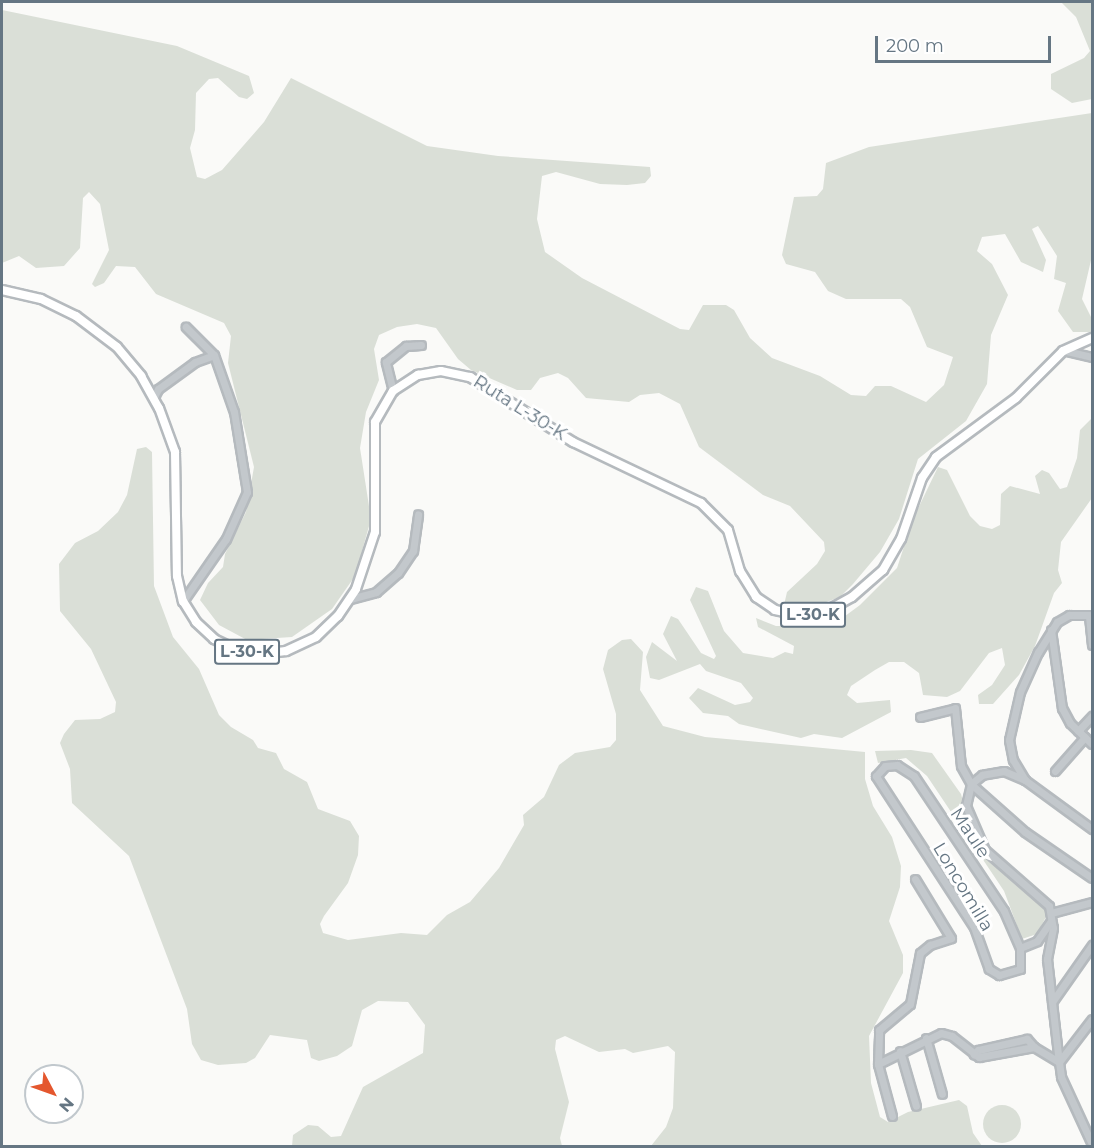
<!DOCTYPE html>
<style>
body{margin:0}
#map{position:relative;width:1094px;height:1148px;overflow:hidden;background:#fafaf8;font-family:Montserrat,sans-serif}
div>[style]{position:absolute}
.green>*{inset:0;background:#dadfd7}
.round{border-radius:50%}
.roads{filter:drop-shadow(2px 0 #b5babe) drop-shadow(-2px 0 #b5babe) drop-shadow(0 2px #b5babe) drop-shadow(0 -2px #b5babe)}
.minor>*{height:7px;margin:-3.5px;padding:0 3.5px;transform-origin:3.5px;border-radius:3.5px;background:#c3c8cc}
.major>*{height:8px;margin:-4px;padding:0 4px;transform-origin:4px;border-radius:4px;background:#fff}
span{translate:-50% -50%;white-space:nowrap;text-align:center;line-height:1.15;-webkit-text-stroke:6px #fff;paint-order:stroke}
.shield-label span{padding:2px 4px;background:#fff;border:2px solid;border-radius:4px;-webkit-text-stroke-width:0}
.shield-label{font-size:16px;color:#657683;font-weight:700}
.street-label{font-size:18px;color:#657683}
.frame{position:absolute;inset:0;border:3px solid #657683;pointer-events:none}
.north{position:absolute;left:24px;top:1064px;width:60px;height:60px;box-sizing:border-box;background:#fff;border:2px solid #c1c8cd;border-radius:50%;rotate:131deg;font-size:16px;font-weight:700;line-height:24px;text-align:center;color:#657683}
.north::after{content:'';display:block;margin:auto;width:21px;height:27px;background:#e4572e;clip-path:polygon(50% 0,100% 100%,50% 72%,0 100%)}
.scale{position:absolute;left:875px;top:36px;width:176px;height:27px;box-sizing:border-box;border:3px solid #657683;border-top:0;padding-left:8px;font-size:18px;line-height:21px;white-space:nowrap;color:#657683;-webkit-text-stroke:4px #fff;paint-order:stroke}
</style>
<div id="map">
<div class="green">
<div style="clip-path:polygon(1061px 2px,1092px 2px,1092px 99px,1072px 103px,1051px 89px,1051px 74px,1084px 58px,1090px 51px,1076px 17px)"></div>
<div style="clip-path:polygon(2px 10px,177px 46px,249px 76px,254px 93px,247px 99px,239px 97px,218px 78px,209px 79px,196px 93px,195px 130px,190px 148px,197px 177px,205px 179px,222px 170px,264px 122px,291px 78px,427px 146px,498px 156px,650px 167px,651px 176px,645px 183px,627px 185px,600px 184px,556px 172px,542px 176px,537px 219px,545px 252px,582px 278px,680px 329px,689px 330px,703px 305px,726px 305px,734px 310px,750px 338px,772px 358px,820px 376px,851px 395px,866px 396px,875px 386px,891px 386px,926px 402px,944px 385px,953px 357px,927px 347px,910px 307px,901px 299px,846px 299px,828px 291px,815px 272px,786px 264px,782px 255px,794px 197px,817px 196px,823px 189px,826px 163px,869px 147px,1092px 113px,1092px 256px,1082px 299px,1092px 319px,1092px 332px,1073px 332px,1058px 311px,1066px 283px,1054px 279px,1057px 256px,1038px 226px,1032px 229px,1046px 260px,1043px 272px,1021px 262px,1005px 234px,982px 237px,977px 251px,992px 264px,1008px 295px,991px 335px,987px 384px,966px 421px,918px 459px,899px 519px,880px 552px,853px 584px,840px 597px,818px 605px,793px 607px,784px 605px,787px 592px,817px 564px,825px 551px,824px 542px,790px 506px,763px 495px,699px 447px,680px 404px,659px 393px,640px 395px,629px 402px,586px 398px,568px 378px,558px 373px,540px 378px,531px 390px,517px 390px,471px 370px,458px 359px,436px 328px,417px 324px,397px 327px,379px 335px,374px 349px,379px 380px,366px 412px,360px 448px,371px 519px,355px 576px,332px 609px,292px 637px,247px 640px,219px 625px,200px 600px,208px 583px,223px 567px,225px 554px,246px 512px,254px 467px,228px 363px,231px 336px,224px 323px,156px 294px,135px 267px,116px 266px,104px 283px,95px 287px,92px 284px,109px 250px,100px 204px,89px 192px,83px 198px,80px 248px,64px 266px,36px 268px,19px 256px,2px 263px)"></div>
<div style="clip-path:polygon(1092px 418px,1092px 498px,1061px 542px,1058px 570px,1062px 583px,1054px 593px,1035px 646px,1019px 675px,993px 704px,979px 704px,978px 695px,992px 685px,1005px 665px,1002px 648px,989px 653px,960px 691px,947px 697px,923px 695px,919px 673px,904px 662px,889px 662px,875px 670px,851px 686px,847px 695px,857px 703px,890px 700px,891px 712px,842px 738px,814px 734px,801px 738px,739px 724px,728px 716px,703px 713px,689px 698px,698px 688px,735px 705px,750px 702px,753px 698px,741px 683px,706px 671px,700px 664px,659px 680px,650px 678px,646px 657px,652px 642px,677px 661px,663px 634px,671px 616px,678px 619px,701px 653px,714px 659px,716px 656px,690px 600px,696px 587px,708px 591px,724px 631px,743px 653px,773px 658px,785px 652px,793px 654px,794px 646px,758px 627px,756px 618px,776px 626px,824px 626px,837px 622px,860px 605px,897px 568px,913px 519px,938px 467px,947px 470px,970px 516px,980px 526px,992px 529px,1000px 525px,1001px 494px,1010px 486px,1040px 494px,1035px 476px,1042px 470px,1049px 473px,1060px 489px,1067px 487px,1077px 458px,1080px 430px)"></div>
<div style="clip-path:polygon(146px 447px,152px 452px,154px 586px,173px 637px,199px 669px,219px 715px,231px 727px,253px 740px,258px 748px,276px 753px,284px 769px,307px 782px,318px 809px,350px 821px,359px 836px,358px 855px,348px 883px,324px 916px,320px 924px,323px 933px,348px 940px,401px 933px,427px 935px,447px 915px,470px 902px,499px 868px,524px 825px,523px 815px,544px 797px,559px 765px,575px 753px,610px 747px,616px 740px,616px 714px,603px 669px,608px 650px,622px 640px,631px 639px,643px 652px,640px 690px,663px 726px,705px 737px,865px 752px,865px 779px,873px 806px,892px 837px,901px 866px,900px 887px,889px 921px,903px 955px,903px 973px,869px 1036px,871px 1083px,880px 1117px,888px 1122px,908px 1112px,959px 1100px,967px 1106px,973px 1133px,982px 1146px,651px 1146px,666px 1127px,673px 1108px,675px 1052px,668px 1046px,633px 1053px,625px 1049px,599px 1052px,565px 1036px,556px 1040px,555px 1049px,569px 1102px,560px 1138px,562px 1146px,292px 1146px,293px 1135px,308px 1125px,318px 1126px,331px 1137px,341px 1136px,363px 1087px,423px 1053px,425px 1025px,408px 1002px,378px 1001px,362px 1010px,352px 1046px,337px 1056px,319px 1061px,311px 1058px,307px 1040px,270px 1035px,255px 1058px,246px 1063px,218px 1065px,201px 1060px,192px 1044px,187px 1009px,129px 856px,72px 803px,70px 769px,60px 743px,64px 734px,75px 720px,100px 719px,115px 712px,116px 702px,91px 649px,60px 611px,59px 564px,75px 543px,98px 531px,118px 512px,127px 495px,137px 449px)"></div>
<div style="clip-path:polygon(911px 750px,932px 753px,961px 794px,973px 837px,990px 861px,1043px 902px,1048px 913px,1037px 934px,1022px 939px,1004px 891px,927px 776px,906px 758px,878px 763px,875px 751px)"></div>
<div class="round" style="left:983px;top:1105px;width:38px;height:38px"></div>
</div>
<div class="roads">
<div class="minor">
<div style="left:1066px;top:351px;width:27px;rotate:13deg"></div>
<div style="left:393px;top:391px;width:30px;rotate:-104deg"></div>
<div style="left:386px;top:362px;width:26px;rotate:-39deg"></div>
<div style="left:406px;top:346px;width:15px;rotate:-4deg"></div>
<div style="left:154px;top:397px;width:9px;rotate:-63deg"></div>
<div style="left:158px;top:389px;width:46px;rotate:-36.1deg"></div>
<div style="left:195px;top:362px;width:20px;rotate:-20deg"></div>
<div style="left:350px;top:599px;width:27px;rotate:-15deg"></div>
<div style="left:376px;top:592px;width:29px;rotate:-41deg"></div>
<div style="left:398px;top:573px;width:27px;rotate:-56deg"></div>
<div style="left:413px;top:551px;width:37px;rotate:-82deg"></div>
<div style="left:183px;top:601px;width:75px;rotate:-55.3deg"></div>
<div style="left:226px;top:539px;width:51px;rotate:-65.9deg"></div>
<div style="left:247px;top:492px;width:81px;rotate:-99.2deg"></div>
<div style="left:234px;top:412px;width:60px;rotate:-109.3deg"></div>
<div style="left:214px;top:355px;width:40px;rotate:-135deg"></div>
<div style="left:1051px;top:630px;width:79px;rotate:82deg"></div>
<div style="left:1062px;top:708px;width:17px;rotate:62deg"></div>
<div style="left:1070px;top:723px;width:30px;rotate:44deg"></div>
<div style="left:1092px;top:645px;width:30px;rotate:-96deg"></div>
<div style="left:1089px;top:615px;width:20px;rotate:180deg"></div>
<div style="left:1069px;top:615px;width:14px;rotate:150deg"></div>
<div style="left:1057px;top:622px;width:36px;rotate:122deg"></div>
<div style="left:1038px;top:652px;width:44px;rotate:114.2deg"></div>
<div style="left:1020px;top:692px;width:49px;rotate:102.9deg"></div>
<div style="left:1009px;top:740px;width:20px;rotate:79deg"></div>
<div style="left:1013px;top:760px;width:23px;rotate:59deg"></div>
<div style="left:1025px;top:780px;width:83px;rotate:36.2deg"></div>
<div style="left:920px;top:717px;width:36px;rotate:-14deg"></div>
<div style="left:955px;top:708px;width:58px;rotate:84.1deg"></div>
<div style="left:961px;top:766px;width:21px;rotate:61deg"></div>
<div style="left:971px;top:784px;width:72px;rotate:41.6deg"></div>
<div style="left:1025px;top:832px;width:81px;rotate:34.5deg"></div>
<div style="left:1078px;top:731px;width:21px;rotate:-47deg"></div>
<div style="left:897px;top:765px;width:20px;rotate:33deg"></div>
<div style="left:914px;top:776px;width:162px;rotate:56.3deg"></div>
<div style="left:1004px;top:911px;width:40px;rotate:66.6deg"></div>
<div style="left:1020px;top:948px;width:21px;rotate:90deg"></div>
<div style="left:1020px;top:969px;width:22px;rotate:164deg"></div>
<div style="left:999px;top:975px;width:12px;rotate:-149deg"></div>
<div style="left:989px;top:969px;width:45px;rotate:-109.7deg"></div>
<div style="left:974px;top:927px;width:180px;rotate:-123deg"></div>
<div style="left:876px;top:776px;width:13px;rotate:-48deg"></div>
<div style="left:885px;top:766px;width:12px;rotate:-5deg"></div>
<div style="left:1055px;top:771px;width:45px;rotate:-48.6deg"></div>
<div style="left:1025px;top:780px;width:23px;rotate:-157deg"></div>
<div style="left:1004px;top:771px;width:22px;rotate:170deg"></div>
<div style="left:982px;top:775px;width:14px;rotate:141deg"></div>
<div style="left:971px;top:784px;width:23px;rotate:103deg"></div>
<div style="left:966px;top:806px;width:48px;rotate:66.6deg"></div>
<div style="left:985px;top:850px;width:85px;rotate:41.2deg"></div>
<div style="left:1049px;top:906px;width:22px;rotate:80deg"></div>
<div style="left:1053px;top:928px;width:32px;rotate:101deg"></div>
<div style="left:1047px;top:959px;width:104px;rotate:83.4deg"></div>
<div style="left:1059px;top:1062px;width:15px;rotate:82deg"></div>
<div style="left:1061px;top:1077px;width:74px;rotate:65.2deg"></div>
<div style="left:1051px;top:913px;width:42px;rotate:-15deg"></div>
<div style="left:1020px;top:948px;width:18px;rotate:-22deg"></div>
<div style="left:1037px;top:941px;width:24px;rotate:-55deg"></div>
<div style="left:1052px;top:1002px;width:70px;rotate:-54.9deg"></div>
<div style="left:926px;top:1038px;width:58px;rotate:74.1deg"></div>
<div style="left:1034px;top:1047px;width:11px;rotate:-131deg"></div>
<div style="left:1027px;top:1039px;width:50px;rotate:167.3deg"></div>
<div style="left:978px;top:1050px;width:6px;rotate:135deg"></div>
<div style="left:974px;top:1054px;width:6px;rotate:31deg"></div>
<div style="left:979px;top:1057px;width:56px;rotate:-10.3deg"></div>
<div style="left:1034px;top:1047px;width:29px;rotate:31deg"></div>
<div style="left:900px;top:1051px;width:57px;rotate:73.8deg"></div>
<div style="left:1059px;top:1062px;width:54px;rotate:-52.5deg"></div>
<div style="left:878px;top:1064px;width:34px;rotate:-88deg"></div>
<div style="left:879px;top:1030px;width:40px;rotate:-40deg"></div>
<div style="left:910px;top:1004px;width:52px;rotate:-78.9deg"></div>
<div style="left:920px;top:953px;width:13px;rotate:-39deg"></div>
<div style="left:930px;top:945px;width:22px;rotate:-18deg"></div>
<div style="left:951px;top:938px;width:69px;rotate:-121.4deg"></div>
<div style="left:892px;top:1116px;width:54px;rotate:-105.1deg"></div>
<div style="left:878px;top:1064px;width:70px;rotate:-26.2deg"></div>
<div style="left:941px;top:1033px;width:11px;rotate:15deg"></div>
<div style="left:952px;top:1036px;width:28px;rotate:38deg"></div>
</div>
<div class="major">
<div style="left:2px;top:290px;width:40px;rotate:13deg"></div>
<div style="left:41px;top:299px;width:39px;rotate:26deg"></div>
<div style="left:76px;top:316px;width:51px;rotate:37.1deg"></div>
<div style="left:117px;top:347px;width:38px;rotate:50deg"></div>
<div style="left:141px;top:376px;width:37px;rotate:61deg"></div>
<div style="left:159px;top:408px;width:47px;rotate:70deg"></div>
<div style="left:175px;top:452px;width:124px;rotate:89.1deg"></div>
<div style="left:177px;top:576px;width:26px;rotate:77deg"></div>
<div style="left:183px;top:601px;width:25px;rotate:58deg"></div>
<div style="left:196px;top:622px;width:25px;rotate:43deg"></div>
<div style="left:214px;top:639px;width:25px;rotate:26deg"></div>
<div style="left:237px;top:650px;width:24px;rotate:9deg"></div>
<div style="left:261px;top:654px;width:25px;rotate:-7deg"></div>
<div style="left:286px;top:651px;width:33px;rotate:-25deg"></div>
<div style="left:316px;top:637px;width:30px;rotate:-44deg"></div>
<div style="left:338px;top:616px;width:32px;rotate:-56deg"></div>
<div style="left:356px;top:589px;width:60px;rotate:-71.6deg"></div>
<div style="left:375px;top:532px;width:110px;rotate:-90deg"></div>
<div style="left:375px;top:422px;width:36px;rotate:-60deg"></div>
<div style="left:393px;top:391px;width:30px;rotate:-33deg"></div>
<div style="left:418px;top:375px;width:23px;rotate:-10deg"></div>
<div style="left:441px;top:371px;width:30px;rotate:12deg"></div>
<div style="left:470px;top:377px;width:122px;rotate:32.3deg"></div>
<div style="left:573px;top:442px;width:142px;rotate:25.5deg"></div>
<div style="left:701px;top:503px;width:38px;rotate:45deg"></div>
<div style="left:728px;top:530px;width:43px;rotate:73.7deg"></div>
<div style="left:740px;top:571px;width:31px;rotate:58deg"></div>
<div style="left:756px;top:597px;width:23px;rotate:34deg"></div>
<div style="left:775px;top:610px;width:30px;rotate:12deg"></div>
<div style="left:804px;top:616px;width:19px;rotate:-9deg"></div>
<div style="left:823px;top:613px;width:33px;rotate:-29deg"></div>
<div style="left:852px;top:597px;width:41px;rotate:-41.1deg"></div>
<div style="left:883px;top:570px;width:36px;rotate:-60deg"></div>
<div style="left:901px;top:539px;width:65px;rotate:-71deg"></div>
<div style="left:922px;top:478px;width:25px;rotate:-56deg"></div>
<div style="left:936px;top:457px;width:99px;rotate:-36.4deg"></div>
<div style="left:1016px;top:398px;width:66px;rotate:-45deg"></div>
<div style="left:1063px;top:351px;width:32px;rotate:-24deg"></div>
</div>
</div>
<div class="shield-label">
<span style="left:813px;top:615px">L-30-K</span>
<span style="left:247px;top:652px">L-30-K</span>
</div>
<div class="street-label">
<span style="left:520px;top:408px;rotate:32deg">Ruta L-30-K</span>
<span style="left:970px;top:833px;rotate:56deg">Maule</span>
<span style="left:963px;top:887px;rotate:59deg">Loncomilla</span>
</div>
<div class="frame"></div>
<div class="north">N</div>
<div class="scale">200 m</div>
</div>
